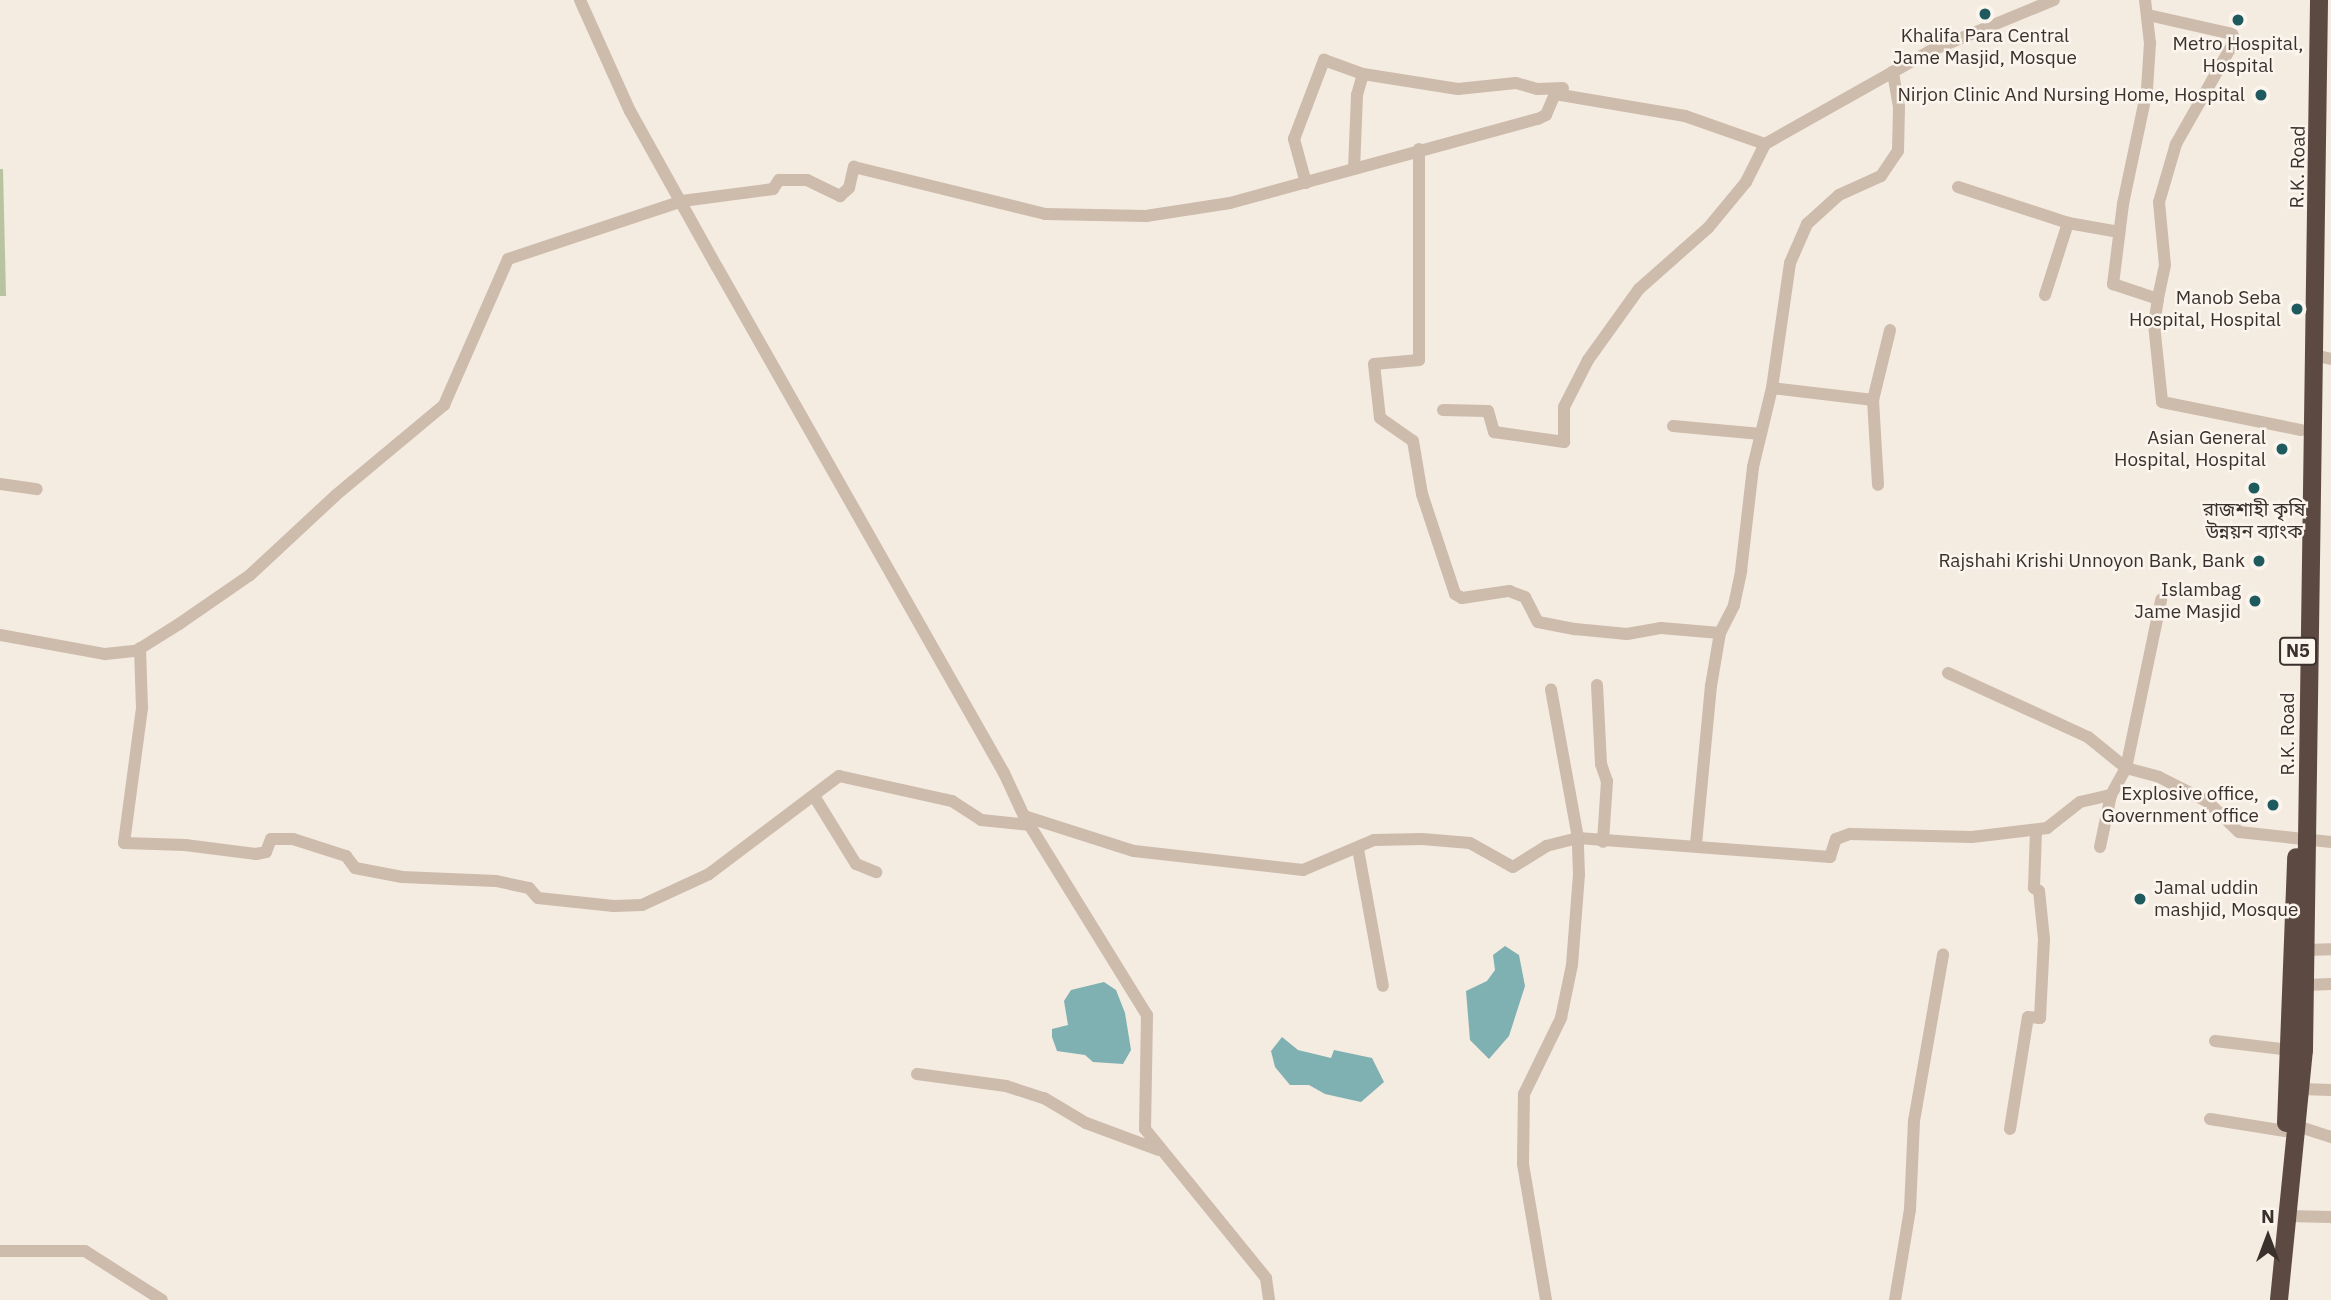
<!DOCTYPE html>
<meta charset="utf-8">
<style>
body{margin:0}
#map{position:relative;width:2331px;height:1300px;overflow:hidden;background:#f4ebe1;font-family:"IBM Plex Sans","Noto Sans Bengali",sans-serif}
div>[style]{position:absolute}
.green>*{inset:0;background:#b8c4a0}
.water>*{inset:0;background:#7fb0b2}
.minor>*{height:12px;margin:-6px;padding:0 6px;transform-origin:6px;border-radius:6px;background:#cdbbac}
.highway>*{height:18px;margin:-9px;padding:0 9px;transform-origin:9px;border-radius:9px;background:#5c4a42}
.dots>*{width:19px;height:19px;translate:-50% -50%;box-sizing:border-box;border:4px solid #fbf5ee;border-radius:50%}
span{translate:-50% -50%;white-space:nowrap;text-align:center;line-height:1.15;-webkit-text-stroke:5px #fbf5ee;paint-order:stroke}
.shield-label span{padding:2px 5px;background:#fbf5ee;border:2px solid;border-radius:5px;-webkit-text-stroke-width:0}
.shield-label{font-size:18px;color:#3b302b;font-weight:700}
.poi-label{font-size:19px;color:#3b302b}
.right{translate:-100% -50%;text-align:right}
.left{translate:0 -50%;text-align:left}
.street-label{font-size:19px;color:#3b302b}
.north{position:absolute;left:2233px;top:1202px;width:70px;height:70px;-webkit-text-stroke:5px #fbf5ee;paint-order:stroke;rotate:0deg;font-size:19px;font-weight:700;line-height:28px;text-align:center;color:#3b302b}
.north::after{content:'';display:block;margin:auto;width:24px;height:32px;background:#3b302b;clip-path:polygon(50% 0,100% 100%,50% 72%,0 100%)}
</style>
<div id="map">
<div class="green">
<div style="clip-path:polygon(0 169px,3px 169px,6px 296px,0 296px)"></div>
</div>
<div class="water">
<div style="clip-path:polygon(1505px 946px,1519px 955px,1525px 986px,1509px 1036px,1489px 1059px,1470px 1040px,1466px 991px,1487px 981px,1495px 970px,1493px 955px)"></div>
<div style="clip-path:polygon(1104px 982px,1116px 990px,1125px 1013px,1131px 1050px,1123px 1064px,1093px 1062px,1085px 1055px,1057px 1051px,1052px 1037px,1052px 1029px,1068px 1025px,1064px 1001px,1071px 990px)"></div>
<div style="clip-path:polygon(1282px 1037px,1298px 1050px,1331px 1058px,1334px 1050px,1372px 1058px,1384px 1082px,1361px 1102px,1325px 1094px,1309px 1085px,1290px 1085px,1275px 1067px,1271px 1051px)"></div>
</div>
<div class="minor">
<div style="left:580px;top:0;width:122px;rotate:65.8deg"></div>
<div style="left:630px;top:111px;width:179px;rotate:60.9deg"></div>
<div style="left:717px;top:267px;width:582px;rotate:60.44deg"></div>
<div style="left:1004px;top:773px;width:47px;rotate:65.1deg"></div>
<div style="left:1024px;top:816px;width:234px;rotate:58.3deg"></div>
<div style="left:1147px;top:1015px;width:114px;rotate:91deg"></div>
<div style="left:1145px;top:1129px;width:192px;rotate:50.9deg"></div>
<div style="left:1266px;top:1278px;width:22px;rotate:82deg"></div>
<div style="left:2145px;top:0;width:43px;rotate:83.4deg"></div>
<div style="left:2150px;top:43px;width:47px;rotate:93.7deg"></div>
<div style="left:2147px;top:90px;width:116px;rotate:101.9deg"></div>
<div style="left:2123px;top:204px;width:81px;rotate:97.1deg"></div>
<div style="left:2113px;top:284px;width:47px;rotate:18.4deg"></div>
<div style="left:2158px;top:299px;width:25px;rotate:99deg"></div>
<div style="left:2154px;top:324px;width:78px;rotate:84.1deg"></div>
<div style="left:2162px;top:402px;width:142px;rotate:11.4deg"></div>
<div style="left:2148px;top:15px;width:86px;rotate:12.7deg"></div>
<div style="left:2232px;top:34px;width:7px;rotate:63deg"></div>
<div style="left:2235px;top:40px;width:120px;rotate:119.6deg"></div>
<div style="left:2176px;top:144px;width:60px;rotate:106.3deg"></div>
<div style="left:2159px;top:202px;width:63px;rotate:84.6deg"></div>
<div style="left:2165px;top:265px;width:35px;rotate:102deg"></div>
<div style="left:1363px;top:74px;width:96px;rotate:9deg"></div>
<div style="left:1458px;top:89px;width:58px;rotate:-5.9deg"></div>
<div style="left:1516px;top:83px;width:22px;rotate:16deg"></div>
<div style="left:1537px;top:89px;width:26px;rotate:-2deg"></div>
<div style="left:1419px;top:149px;width:211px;rotate:90deg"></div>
<div style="left:1419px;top:360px;width:45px;rotate:174.9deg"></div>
<div style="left:1374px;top:364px;width:54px;rotate:83.7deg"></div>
<div style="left:1380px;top:418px;width:40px;rotate:34.9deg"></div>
<div style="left:1413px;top:441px;width:54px;rotate:80.4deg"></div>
<div style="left:1422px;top:494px;width:105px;rotate:71.7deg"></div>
<div style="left:1455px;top:594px;width:8px;rotate:30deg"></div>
<div style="left:1462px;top:598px;width:48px;rotate:-8.5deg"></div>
<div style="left:1509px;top:591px;width:17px;rotate:21deg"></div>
<div style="left:1525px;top:597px;width:28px;rotate:63deg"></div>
<div style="left:1538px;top:622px;width:38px;rotate:11deg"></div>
<div style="left:1575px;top:629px;width:52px;rotate:5.5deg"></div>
<div style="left:1627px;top:634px;width:35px;rotate:-10deg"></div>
<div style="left:1661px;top:628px;width:59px;rotate:4.8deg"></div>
<div style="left:1306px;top:183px;width:46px;rotate:-105.3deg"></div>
<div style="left:1294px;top:139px;width:85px;rotate:-69.2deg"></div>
<div style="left:1324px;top:60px;width:41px;rotate:19.7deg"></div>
<div style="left:1363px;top:74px;width:22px;rotate:106deg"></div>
<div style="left:1357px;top:95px;width:74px;rotate:92.3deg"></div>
<div style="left:1958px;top:187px;width:116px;rotate:18.1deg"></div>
<div style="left:2068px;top:223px;width:52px;rotate:10deg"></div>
<div style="left:2045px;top:295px;width:76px;rotate:-72.3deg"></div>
<div style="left:2314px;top:355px;width:17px;rotate:13deg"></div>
<div style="left:1772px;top:388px;width:102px;rotate:6.8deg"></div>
<div style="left:1873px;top:400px;width:85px;rotate:86.6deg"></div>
<div style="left:1873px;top:400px;width:72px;rotate:-76.3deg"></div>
<div style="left:1443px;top:410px;width:45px;rotate:1.3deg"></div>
<div style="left:1488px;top:411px;width:22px;rotate:74deg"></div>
<div style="left:1494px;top:432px;width:71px;rotate:8.1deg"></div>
<div style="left:1564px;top:442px;width:35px;rotate:-90deg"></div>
<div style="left:1564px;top:407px;width:53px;rotate:-62.9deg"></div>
<div style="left:1588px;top:360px;width:87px;rotate:-54.3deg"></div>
<div style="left:1639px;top:289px;width:92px;rotate:-41.5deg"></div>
<div style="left:1708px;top:228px;width:60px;rotate:-50.4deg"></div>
<div style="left:1746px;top:182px;width:42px;rotate:-63.4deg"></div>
<div style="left:1765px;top:144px;width:189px;rotate:-29.4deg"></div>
<div style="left:1930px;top:51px;width:134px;rotate:-22.4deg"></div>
<div style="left:1673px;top:426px;width:88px;rotate:5.2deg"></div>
<div style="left:0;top:484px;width:37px;rotate:8deg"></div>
<div style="left:0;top:635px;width:107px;rotate:10.3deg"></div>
<div style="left:105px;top:654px;width:31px;rotate:-6deg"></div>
<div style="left:136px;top:651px;width:51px;rotate:-32.1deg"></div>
<div style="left:179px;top:624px;width:86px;rotate:-34.6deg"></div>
<div style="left:250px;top:575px;width:117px;rotate:-42.9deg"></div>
<div style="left:336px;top:495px;width:141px;rotate:-39.8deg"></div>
<div style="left:444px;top:405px;width:159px;rotate:-66.3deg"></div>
<div style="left:508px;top:259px;width:183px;rotate:-18.4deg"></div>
<div style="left:682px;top:201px;width:92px;rotate:-7.5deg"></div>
<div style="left:773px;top:189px;width:11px;rotate:-56deg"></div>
<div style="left:779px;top:180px;width:28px"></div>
<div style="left:807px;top:180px;width:37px;rotate:26deg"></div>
<div style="left:840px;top:196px;width:12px;rotate:-42deg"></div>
<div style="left:849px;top:188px;width:22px;rotate:-77deg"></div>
<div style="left:854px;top:167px;width:197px;rotate:13.8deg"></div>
<div style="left:1045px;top:214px;width:101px;rotate:1.1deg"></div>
<div style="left:1146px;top:216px;width:85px;rotate:-8.8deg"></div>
<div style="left:1230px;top:203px;width:319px;rotate:-15.3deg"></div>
<div style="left:1538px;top:119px;width:9px;rotate:-27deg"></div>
<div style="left:1546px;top:115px;width:23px;rotate:-67deg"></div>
<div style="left:1555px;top:94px;width:132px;rotate:9.6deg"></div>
<div style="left:1685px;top:116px;width:85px;rotate:19.3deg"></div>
<div style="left:140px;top:648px;width:60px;rotate:88.1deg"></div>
<div style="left:142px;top:708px;width:136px;rotate:97.6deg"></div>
<div style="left:124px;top:843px;width:61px;rotate:1.9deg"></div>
<div style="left:185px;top:845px;width:72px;rotate:7.2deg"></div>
<div style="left:256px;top:854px;width:10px;rotate:-11deg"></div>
<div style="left:266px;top:852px;width:14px;rotate:-69deg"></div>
<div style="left:271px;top:839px;width:22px"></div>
<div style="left:293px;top:839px;width:56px;rotate:17.8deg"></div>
<div style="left:346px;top:856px;width:15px;rotate:53deg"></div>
<div style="left:355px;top:868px;width:48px;rotate:10.8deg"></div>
<div style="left:402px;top:877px;width:94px;rotate:2.4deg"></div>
<div style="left:496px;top:881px;width:34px;rotate:12deg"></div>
<div style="left:529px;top:888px;width:13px;rotate:48deg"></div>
<div style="left:538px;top:898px;width:76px;rotate:6deg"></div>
<div style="left:614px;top:906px;width:28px;rotate:-2deg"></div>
<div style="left:642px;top:905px;width:74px;rotate:-24.8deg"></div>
<div style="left:709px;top:874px;width:163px;rotate:-37deg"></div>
<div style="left:839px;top:776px;width:116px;rotate:12.5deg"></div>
<div style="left:952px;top:801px;width:35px;rotate:33deg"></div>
<div style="left:981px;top:820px;width:49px;rotate:5.8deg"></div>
<div style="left:1948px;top:673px;width:154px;rotate:24.6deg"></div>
<div style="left:2088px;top:737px;width:49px;rotate:39.2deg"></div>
<div style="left:2126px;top:768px;width:172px;rotate:-78.2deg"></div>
<div style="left:1597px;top:685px;width:79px;rotate:87.1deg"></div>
<div style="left:1601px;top:764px;width:18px;rotate:71deg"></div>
<div style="left:1607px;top:781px;width:61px;rotate:93.8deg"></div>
<div style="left:814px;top:796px;width:80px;rotate:58.3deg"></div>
<div style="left:856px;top:864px;width:22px;rotate:22deg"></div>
<div style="left:1024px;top:816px;width:115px;rotate:17.7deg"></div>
<div style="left:1134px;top:851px;width:170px;rotate:6.4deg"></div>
<div style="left:1303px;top:870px;width:77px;rotate:-22.9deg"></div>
<div style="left:1374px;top:840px;width:48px;rotate:-1.2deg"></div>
<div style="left:1422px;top:839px;width:48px;rotate:4.8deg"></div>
<div style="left:1470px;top:843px;width:49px;rotate:29.2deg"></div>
<div style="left:1513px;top:867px;width:39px;rotate:-32deg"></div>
<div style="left:1546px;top:846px;width:33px;rotate:-14deg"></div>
<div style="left:1578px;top:838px;width:253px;rotate:4.3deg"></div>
<div style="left:1830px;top:857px;width:19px;rotate:-72deg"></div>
<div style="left:1836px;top:839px;width:15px;rotate:-20deg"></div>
<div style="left:1850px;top:834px;width:122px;rotate:1.4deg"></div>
<div style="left:1972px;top:837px;width:76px;rotate:-6.8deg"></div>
<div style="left:2047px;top:828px;width:42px;rotate:-38.2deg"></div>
<div style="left:2080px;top:802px;width:32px;rotate:-13deg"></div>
<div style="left:2111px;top:795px;width:31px;rotate:-61deg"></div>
<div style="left:2126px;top:768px;width:34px;rotate:15deg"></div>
<div style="left:2159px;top:777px;width:55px;rotate:27deg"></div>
<div style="left:2208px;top:802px;width:43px;rotate:44.1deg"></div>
<div style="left:2239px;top:832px;width:93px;rotate:6.2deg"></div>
<div style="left:1696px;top:844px;width:159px;rotate:-84.6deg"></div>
<div style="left:1711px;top:686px;width:54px;rotate:-80.4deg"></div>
<div style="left:1720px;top:633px;width:31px;rotate:-63deg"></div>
<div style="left:1734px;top:605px;width:35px;rotate:-78deg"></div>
<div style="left:1741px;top:571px;width:105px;rotate:-83.4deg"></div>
<div style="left:1753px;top:467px;width:81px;rotate:-76.5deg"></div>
<div style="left:1772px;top:388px;width:126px;rotate:-81.8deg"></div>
<div style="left:1790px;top:263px;width:43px;rotate:-66.4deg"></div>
<div style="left:1807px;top:224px;width:43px;rotate:-42.2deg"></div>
<div style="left:1839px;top:195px;width:46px;rotate:-24.3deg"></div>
<div style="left:1881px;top:176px;width:30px;rotate:-56deg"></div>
<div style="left:1898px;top:151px;width:44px;rotate:-88.7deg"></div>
<div style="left:1899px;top:107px;width:36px;rotate:-100deg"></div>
<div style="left:2100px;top:847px;width:53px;rotate:-78.1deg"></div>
<div style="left:1358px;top:849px;width:139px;rotate:79.7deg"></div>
<div style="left:2306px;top:950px;width:25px;rotate:-2deg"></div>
<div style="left:2305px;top:985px;width:26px;rotate:-2deg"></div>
<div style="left:2215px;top:1041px;width:77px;rotate:6.8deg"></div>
<div style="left:917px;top:1074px;width:90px;rotate:7.7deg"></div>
<div style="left:1006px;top:1086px;width:40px;rotate:18deg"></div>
<div style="left:1044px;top:1098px;width:49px;rotate:30.8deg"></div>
<div style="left:1086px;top:1123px;width:78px;rotate:20.3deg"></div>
<div style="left:2302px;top:1089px;width:29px;rotate:2deg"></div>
<div style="left:2210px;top:1119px;width:76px;rotate:9.1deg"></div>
<div style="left:2297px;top:1126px;width:36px;rotate:18deg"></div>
<div style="left:2010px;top:1129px;width:113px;rotate:-80.9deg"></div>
<div style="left:2028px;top:1017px;width:12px;rotate:5deg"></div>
<div style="left:2040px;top:1018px;width:79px;rotate:-87.1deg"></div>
<div style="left:2044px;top:939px;width:48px;rotate:-95.9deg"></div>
<div style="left:2039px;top:891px;width:6px;rotate:-149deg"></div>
<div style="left:2034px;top:888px;width:57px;rotate:-88deg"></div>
<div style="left:2287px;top:1216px;width:44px;rotate:1.3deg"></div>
<div style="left:0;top:1251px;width:85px"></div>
<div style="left:85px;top:1251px;width:91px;rotate:32.5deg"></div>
<div style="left:1546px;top:1300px;width:138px;rotate:-99.6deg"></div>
<div style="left:1523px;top:1164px;width:70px;rotate:-89.2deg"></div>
<div style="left:1524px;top:1094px;width:85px;rotate:-64deg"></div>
<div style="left:1561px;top:1018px;width:54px;rotate:-78.3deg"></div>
<div style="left:1572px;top:965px;width:90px;rotate:-85.6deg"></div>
<div style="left:1579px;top:875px;width:37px;rotate:-92deg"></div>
<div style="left:1578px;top:838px;width:151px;rotate:-100.3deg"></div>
<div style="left:1895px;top:1300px;width:92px;rotate:-80.6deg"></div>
<div style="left:1910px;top:1209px;width:88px;rotate:-87.4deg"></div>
<div style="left:1914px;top:1121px;width:169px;rotate:-80.1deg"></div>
</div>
<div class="highway">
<div style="left:2286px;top:1123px;width:266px;rotate:-87.8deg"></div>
<div style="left:2279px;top:1300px;width:251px;rotate:-84.3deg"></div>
<div style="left:2304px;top:1050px;width:1050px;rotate:-89.18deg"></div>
</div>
<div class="dots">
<div style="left:1985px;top:14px;background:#1f5a5e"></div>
<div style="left:2238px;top:20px;background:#1f5a5e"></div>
<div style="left:2261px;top:95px;background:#1f5a5e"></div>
<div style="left:2297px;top:309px;background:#1f5a5e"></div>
<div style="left:2282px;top:449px;background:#1f5a5e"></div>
<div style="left:2254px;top:488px;background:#1f5a5e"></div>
<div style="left:2259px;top:561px;background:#1f5a5e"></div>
<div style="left:2255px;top:601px;background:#1f5a5e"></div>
<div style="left:2273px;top:805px;background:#1f5a5e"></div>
<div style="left:2140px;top:899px;background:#1f5a5e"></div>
</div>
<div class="shield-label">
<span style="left:2298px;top:651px">N5</span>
</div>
<div class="poi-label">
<span style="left:1985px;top:47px">Khalifa Para Central<br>Jame Masjid, Mosque</span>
<span style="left:2238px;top:55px">Metro Hospital,<br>Hospital</span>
<span class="right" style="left:2245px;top:95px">Nirjon Clinic And Nursing Home, Hospital</span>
<span class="right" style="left:2281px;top:309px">Manob Seba<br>Hospital, Hospital</span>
<span class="right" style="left:2266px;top:449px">Asian General<br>Hospital, Hospital</span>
<span style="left:2254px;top:521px">রাজশাহী কৃষি<br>উন্নয়ন ব্যাংক</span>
<span class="right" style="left:2245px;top:561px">Rajshahi Krishi Unnoyon Bank, Bank</span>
<span class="right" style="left:2241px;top:601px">Islambag<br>Jame Masjid</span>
<span class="right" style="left:2259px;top:805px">Explosive office,<br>Government office</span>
<span class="left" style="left:2154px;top:899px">Jamal uddin<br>mashjid, Mosque</span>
</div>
<div class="street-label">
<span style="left:2298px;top:167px;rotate:-89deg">R.K. Road</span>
<span style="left:2288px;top:734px;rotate:-90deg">R.K. Road</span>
</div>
<div class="north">N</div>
</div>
